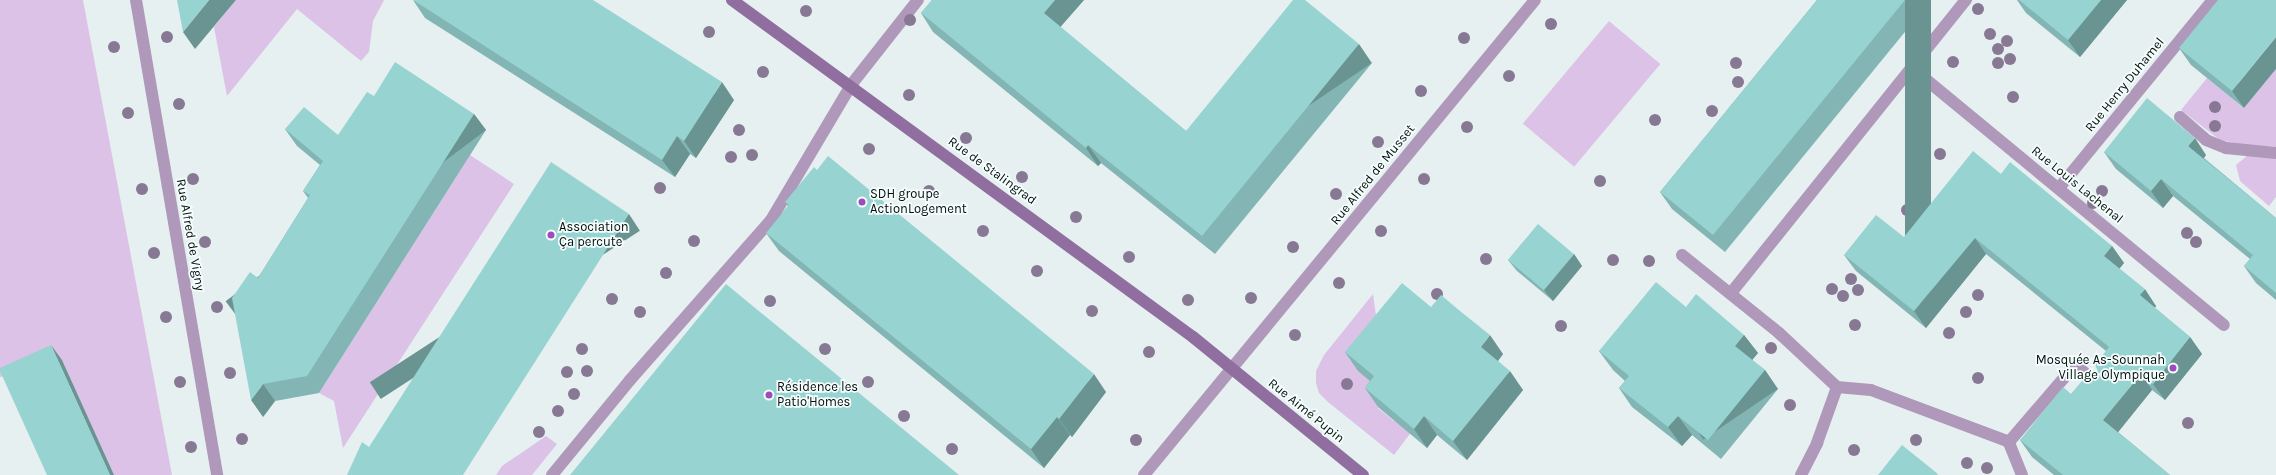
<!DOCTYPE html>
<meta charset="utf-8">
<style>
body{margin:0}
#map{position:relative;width:2276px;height:475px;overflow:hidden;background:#e6f0f0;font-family:Karla,sans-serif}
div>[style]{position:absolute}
.green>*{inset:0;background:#dcc2e7;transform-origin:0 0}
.street>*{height:12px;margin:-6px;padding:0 6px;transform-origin:6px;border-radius:6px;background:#af98ba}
.secondary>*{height:12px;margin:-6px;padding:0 6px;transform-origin:6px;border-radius:6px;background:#906e9f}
.trees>*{width:12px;height:12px;margin:-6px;border-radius:50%;background:#877994}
.wall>*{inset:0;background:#82b5b4}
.shaded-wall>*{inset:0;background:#6a9492;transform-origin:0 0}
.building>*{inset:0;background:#97d3d1;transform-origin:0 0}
.dots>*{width:11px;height:11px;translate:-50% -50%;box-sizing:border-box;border:2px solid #f3fefd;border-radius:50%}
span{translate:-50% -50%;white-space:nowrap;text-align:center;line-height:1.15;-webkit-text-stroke:3.5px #f3fefd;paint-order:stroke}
.street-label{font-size:13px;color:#090c0c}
.poi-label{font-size:13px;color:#090c0c}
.left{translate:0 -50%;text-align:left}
.right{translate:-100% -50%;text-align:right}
</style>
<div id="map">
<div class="green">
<div style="clip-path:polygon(0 0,83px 0,172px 475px,107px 475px,64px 364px,0 377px)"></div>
<div style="clip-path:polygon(236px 0,384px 0,373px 21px,369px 52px,361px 61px,297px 9px,227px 96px,214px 27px)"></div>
<div style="left:1609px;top:21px;width:67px;height:134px;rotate:40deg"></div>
<div style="clip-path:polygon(2276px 69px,2276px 147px,2239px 144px,2220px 140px,2181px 110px,2207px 78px,2244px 108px)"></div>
<div style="clip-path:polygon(470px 155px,514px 184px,343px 448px,334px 401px,319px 393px)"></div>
<div style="clip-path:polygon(2248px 155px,2276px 157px,2276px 197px,2269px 206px,2240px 181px,2236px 165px)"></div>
<div style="clip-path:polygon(1373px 294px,1387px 395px,1378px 408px,1394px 421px,1400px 415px,1415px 427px,1394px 455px,1328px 402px,1319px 393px,1316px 383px,1316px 371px,1324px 355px)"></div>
<div style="clip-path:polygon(546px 436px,557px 444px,532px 475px,496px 475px,502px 466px)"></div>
</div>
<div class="street">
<div style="left:136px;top:0;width:482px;rotate:80.3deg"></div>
<div style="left:1912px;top:68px;width:404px;rotate:39.5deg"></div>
<div style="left:2180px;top:117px;width:35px;rotate:41deg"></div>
<div style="left:2206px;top:140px;width:22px;rotate:22deg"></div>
<div style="left:2226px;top:148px;width:50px;rotate:5.7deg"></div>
<div style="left:2059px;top:188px;width:243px;rotate:-50.7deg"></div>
<div style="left:1682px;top:255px;width:124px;rotate:38.8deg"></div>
<div style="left:1779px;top:333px;width:79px;rotate:43deg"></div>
<div style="left:1837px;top:387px;width:34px;rotate:5deg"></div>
<div style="left:1871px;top:390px;width:147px;rotate:20.6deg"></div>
<div style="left:1731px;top:293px;width:376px;rotate:-51.3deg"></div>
<div style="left:552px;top:475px;width:123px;rotate:-50.6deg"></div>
<div style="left:630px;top:380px;width:213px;rotate:-48.6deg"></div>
<div style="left:771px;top:220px;width:157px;rotate:-59.3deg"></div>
<div style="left:851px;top:85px;width:108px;rotate:-51.8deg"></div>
<div style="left:1144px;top:475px;width:615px;rotate:-50.54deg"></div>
<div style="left:1801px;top:475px;width:36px;rotate:-63deg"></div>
<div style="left:1817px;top:443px;width:59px;rotate:-70.3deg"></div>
<div style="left:2022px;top:475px;width:35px;rotate:-112deg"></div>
<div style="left:2009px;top:442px;width:101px;rotate:-49.4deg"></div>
<div style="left:2075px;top:365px;width:33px;rotate:39deg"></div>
</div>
<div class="secondary">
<div style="left:732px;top:0;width:571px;rotate:36.17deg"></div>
<div style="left:1193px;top:337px;width:219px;rotate:39.1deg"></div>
</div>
<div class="trees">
<div style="left:1978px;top:9px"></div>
<div style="left:806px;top:11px"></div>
<div style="left:910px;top:20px"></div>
<div style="left:1551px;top:24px"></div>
<div style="left:709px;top:32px"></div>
<div style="left:1990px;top:34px"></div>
<div style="left:167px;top:37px"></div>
<div style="left:1464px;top:38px"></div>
<div style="left:2007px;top:41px"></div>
<div style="left:114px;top:47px"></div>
<div style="left:1998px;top:49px"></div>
<div style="left:2010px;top:59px"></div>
<div style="left:1953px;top:62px"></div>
<div style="left:1736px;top:63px"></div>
<div style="left:1998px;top:63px"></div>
<div style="left:763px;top:72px"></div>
<div style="left:1509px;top:76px"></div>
<div style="left:1738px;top:82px"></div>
<div style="left:1421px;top:91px"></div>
<div style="left:909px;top:95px"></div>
<div style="left:2013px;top:97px"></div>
<div style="left:179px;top:104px"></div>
<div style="left:2215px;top:107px"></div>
<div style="left:1712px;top:111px"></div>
<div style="left:128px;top:113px"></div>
<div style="left:1655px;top:120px"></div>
<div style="left:2215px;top:126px"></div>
<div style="left:1467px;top:127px"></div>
<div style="left:739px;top:130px"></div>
<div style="left:966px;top:138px"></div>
<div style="left:1378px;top:142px"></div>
<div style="left:869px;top:149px"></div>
<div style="left:1940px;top:154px"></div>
<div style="left:752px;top:155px"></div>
<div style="left:731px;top:157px"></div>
<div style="left:1022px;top:177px"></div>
<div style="left:193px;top:179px"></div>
<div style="left:1424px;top:179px"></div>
<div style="left:1600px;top:181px"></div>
<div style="left:660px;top:188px"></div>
<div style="left:142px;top:189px"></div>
<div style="left:929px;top:191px"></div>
<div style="left:2102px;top:191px"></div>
<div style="left:1336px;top:194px"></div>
<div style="left:2093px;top:203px"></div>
<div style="left:1907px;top:210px"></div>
<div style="left:1076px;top:217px"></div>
<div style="left:983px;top:231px"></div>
<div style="left:1381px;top:231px"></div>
<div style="left:2187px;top:233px"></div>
<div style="left:694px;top:241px"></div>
<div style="left:205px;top:242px"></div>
<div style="left:2196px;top:242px"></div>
<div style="left:1293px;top:247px"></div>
<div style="left:154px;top:253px"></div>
<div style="left:1129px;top:257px"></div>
<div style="left:1486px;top:259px"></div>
<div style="left:1613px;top:260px"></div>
<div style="left:1649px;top:261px"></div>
<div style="left:1037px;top:271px"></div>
<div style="left:666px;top:273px"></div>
<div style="left:1851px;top:279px"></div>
<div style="left:1339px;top:283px"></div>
<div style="left:1832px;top:289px"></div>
<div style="left:1858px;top:290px"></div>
<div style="left:1437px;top:294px"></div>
<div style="left:1978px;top:295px"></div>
<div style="left:1843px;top:296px"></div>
<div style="left:1251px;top:298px"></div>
<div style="left:612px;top:299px"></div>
<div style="left:1188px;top:300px"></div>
<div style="left:770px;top:301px"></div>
<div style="left:217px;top:307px"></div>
<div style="left:1092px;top:311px"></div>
<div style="left:640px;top:312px"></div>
<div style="left:1966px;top:312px"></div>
<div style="left:166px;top:317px"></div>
<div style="left:1855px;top:325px"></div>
<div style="left:1561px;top:326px"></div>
<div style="left:1949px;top:333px"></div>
<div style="left:1295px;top:335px"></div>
<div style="left:1771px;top:348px"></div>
<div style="left:582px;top:349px"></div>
<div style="left:825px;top:349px"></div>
<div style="left:1149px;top:352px"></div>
<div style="left:587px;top:371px"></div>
<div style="left:567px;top:372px"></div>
<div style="left:230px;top:373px"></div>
<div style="left:1978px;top:378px"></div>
<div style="left:180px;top:382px"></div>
<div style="left:868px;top:382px"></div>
<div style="left:1347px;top:384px"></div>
<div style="left:574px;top:394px"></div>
<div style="left:1790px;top:405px"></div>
<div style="left:558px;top:411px"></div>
<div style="left:904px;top:416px"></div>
<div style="left:2188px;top:423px"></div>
<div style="left:539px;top:432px"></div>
<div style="left:242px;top:439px"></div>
<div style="left:1136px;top:440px"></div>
<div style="left:1916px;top:440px"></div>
<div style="left:191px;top:447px"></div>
<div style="left:952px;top:449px"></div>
<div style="left:1854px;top:450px"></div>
<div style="left:1967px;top:463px"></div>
<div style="left:1987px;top:468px"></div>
</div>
<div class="wall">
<div style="clip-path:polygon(413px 0,734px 100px,696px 158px,690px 154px,675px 177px,425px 18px)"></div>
<div style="clip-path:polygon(932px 0,1084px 0,1060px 27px,1186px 131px,1372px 63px,1215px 254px,1101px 163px,1098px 166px,933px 32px,921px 13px)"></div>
<div style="clip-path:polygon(1817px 0,1931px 0,1725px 252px,1672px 209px,1660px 192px)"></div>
<div style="clip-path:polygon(2017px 0,2127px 0,2080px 57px,2026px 13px)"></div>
<div style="clip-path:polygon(2218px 0,2244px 108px,2191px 65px,2179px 48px)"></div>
<div style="clip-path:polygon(374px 96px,474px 114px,486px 130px,319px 393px,275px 401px,263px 417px,258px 278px,308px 198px,303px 191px,320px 165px,297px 146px,285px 129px,338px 135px)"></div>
<div style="clip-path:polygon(2104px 152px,2206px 155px,2204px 158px,2276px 218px,2276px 300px,2256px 283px,2244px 266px,2250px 259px,2173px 196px,2163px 208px,2116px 169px)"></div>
<div style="clip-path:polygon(2001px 174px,2112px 246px,2124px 263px,2119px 269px,2156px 306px,2155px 308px,2190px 337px,2202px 354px,2165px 400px,2152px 390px,2118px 432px,2170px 475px,2054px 475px,2032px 457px,2020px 440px,2071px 394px,2096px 375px,2106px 351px,1986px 254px,1926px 328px,1856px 271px,1844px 255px,1904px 237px)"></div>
<div style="clip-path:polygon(785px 202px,1106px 392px,1072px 437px,1070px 435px,1044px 468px,779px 251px,766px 233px,788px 206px)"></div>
<div style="clip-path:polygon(1574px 254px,1582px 266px,1553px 301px,1517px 271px,1508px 260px)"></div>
<div style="clip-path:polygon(1431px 307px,1503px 354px,1498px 361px,1523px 390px,1467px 460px,1437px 435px,1427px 448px,1378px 407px,1365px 388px,1370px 381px,1358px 371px,1345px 352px)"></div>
<div style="clip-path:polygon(1686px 307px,1744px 335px,1758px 353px,1752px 360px,1765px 370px,1778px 389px,1721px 459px,1692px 435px,1682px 446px,1632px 407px,1619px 388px,1625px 381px,1613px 370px,1599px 351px)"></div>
</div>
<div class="shaded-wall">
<div style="clip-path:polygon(209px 0,236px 0,195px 49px,183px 32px)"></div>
<div style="clip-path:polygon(1055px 0,1084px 0,1056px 32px,1044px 13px)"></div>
<div style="left:1905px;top:0;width:26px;height:303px"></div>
<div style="clip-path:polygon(2101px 0,2127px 0,2080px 57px,2068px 40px)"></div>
<div style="clip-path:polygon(2276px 37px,2276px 69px,2244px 108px,2232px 91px)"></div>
<div style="left:1359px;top:44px;width:23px;height:248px;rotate:56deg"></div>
<div style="clip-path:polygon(722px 82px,734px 100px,696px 158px,684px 141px)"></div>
<div style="left:474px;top:114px;width:20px;height:311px;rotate:53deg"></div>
<div style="clip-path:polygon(677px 136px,690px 154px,675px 177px,662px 160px)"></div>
<div style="clip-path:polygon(2195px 138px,2206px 155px,2200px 163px,2188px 146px)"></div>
<div style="clip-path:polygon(1088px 145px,1101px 163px,1098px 166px,1086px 148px)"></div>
<div style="clip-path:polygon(2161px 179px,2173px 196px,2163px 208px,2151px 191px)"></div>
<div style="left:629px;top:214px;width:20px;height:309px;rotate:57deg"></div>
<div style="clip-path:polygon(1975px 238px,1986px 254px,1926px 328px,1914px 311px)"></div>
<div style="clip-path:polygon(2112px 246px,2124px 263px,2116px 273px,2104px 256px)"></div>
<div style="clip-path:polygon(1574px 254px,1582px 266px,1553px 301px,1544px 290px)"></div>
<div style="clip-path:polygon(2145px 289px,2156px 306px,2151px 312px,2140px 295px)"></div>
<div style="clip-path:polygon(1490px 335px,1503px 354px,1494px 366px,1481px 347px)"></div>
<div style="clip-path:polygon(1744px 335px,1758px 353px,1748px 365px,1735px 346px)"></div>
<div style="clip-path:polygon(2190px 337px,2202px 354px,2165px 400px,2153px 384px)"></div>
<div style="clip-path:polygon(51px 345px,62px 360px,114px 475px,110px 475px)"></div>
<div style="left:1765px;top:370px;width:23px;height:90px;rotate:56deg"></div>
<div style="clip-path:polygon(1510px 371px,1523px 390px,1467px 460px,1453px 441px)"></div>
<div style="clip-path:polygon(1094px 374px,1106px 392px,1072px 437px,1059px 419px)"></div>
<div style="clip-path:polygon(2141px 374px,2152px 390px,2115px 436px,2103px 420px)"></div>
<div style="clip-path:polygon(263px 384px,275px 401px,263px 417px,251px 400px)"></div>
<div style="clip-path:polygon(1424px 416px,1437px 435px,1427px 448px,1414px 429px)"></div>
<div style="clip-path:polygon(1678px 416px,1692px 435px,1682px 446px,1668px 427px)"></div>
<div style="clip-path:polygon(1057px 417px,1070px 435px,1044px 468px,1031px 449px)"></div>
</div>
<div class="building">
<div style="clip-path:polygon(177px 0,209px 0,183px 32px)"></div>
<div style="clip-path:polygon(413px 0,593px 0,722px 82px,684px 141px,677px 136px,662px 160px)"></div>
<div style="clip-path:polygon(932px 0,1055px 0,1044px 13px,1186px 131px,1293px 0,1305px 0,1359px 44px,1202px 236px,1088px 145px,1086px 148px,921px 13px)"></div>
<div style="clip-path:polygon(1817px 0,1905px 0,1713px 235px,1660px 192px)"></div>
<div style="clip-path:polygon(2019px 0,2101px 0,2068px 40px)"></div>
<div style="clip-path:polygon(2218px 0,2276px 0,2276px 37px,2232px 91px,2179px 48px)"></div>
<div style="clip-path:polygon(395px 62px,474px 114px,307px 376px,263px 384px,251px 400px,232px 298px,250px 272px,258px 278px,310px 195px,303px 191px,323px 161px,285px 129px,304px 107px,338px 135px,367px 92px,374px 96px)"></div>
<div style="clip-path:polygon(2147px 98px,2195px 138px,2188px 146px,2276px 218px,2276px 293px,2244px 266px,2253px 255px,2161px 179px,2151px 191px,2104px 152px)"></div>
<div style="clip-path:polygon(1973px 151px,2001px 174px,2010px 162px,2112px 246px,2104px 256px,2145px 289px,2140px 295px,2190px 337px,2153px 384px,2141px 374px,2103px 420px,2170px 475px,2063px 475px,2020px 440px,2063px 387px,2071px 394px,2086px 376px,2096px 375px,2098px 371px,2095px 365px,2109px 347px,1975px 238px,1914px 311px,1844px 255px,1876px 215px,1904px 237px)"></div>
<div style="clip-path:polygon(828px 156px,1094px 374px,1059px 419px,1057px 417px,1031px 449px,766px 233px,789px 205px,785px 202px,814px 167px,817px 170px)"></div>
<div style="clip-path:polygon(551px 162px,629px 214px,463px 475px,347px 475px,362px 442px,369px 447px)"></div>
<div style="left:1538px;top:224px;width:47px;height:47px;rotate:40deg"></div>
<div style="clip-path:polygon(1656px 282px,1686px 307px,1696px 294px,1744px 335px,1735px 346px,1765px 370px,1708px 440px,1678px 416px,1668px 427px,1619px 388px,1629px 376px,1599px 351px)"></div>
<div style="clip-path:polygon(1402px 283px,1431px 307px,1441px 295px,1460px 311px,1490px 335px,1481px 347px,1510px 371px,1453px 441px,1424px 416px,1414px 429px,1365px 388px,1374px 376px,1345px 352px)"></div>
<div style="clip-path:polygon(726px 284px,959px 475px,570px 475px)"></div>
<div style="clip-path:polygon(51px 345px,110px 475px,47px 475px,0 371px,0 368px)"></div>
<div style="clip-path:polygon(1902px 445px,1938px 474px,1937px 475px,1878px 475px)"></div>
</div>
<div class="dots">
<div style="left:862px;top:202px;background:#9c4cbb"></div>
<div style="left:551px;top:235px;background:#9c4cbb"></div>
<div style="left:2173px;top:368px;background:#9c4cbb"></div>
<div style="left:769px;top:395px;background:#9c4cbb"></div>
</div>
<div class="street-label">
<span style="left:2125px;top:85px;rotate:-51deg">Rue Henry Duhamel</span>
<span style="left:992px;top:171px;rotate:36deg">Rue de Stalingrad</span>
<span style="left:1373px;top:175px;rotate:-51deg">Rue Alfred de Musset</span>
<span style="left:2077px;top:185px;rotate:39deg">Rue Louis Lachenal</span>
<span style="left:190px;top:235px;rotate:80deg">Rue Alfred de Vigny</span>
<span style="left:1306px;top:411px;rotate:39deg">Rue Aimé Pupin</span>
</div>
<div class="poi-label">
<span class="left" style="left:870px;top:202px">SDH groupe<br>ActionLogement</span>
<span class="left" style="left:559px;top:235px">Association<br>Ça percute</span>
<span class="right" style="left:2165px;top:368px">Mosquée As-Sounnah<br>Village Olympique</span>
<span class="left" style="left:777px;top:395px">Résidence les<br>Patio'Homes</span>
</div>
</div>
